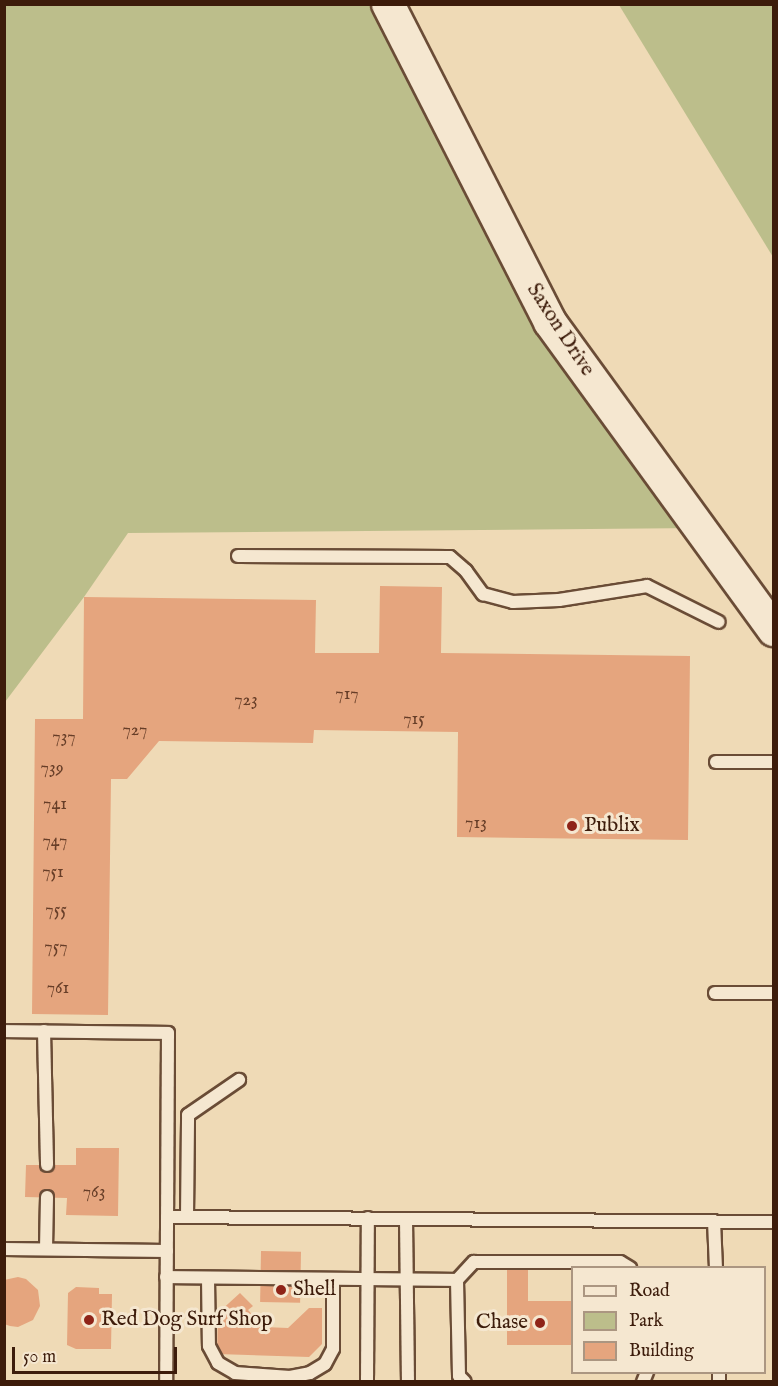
<!DOCTYPE html>
<style>
body{margin:0}
#map{position:relative;width:778px;height:1386px;overflow:hidden;background:#efdab6;font-family:"IM FELL English",serif}
div>[style]{position:absolute}
.green>*{inset:0;background:#bcbe8b}
.building>*{inset:0;background:#e5a57e;transform-origin:0 0}
.roads{filter:drop-shadow(2px 0 #6a4c36) drop-shadow(-2px 0 #6a4c36) drop-shadow(0 2px #6a4c36) drop-shadow(0 -2px #6a4c36)}
.service>*{height:12px;margin:-6px;padding:0 6px;transform-origin:6px;border-radius:6px;background:#f5e7d0}
.tertiary>*{height:32px;margin:-16px;padding:0 16px;transform-origin:16px;border-radius:16px;background:#f5e7d0}
.dots>*{width:16px;height:16px;translate:-50% -50%;box-sizing:border-box;border:3px solid #f5e7d0;border-radius:50%}
span{translate:-50% -50%;white-space:nowrap;text-align:center;line-height:1.15;-webkit-text-stroke:6px #f5e7d0;paint-order:stroke}
.number-label{font-size:18px;color:#673e28}
.number-label span{-webkit-text-stroke-width:0}
.street-label{font-size:21px;color:#3d1c0b}
.poi-label{font-size:21px;color:#3d1c0b}
.left{translate:0 -50%;text-align:left}
.right{translate:-100% -50%;text-align:right}
.frame{position:absolute;inset:0;border:6px solid #3d1c0b;pointer-events:none}
.legend{position:absolute;left:571px;top:1266px;width:195px;height:108px;box-sizing:border-box;background:#f5e7d0;border:2px solid #ab9681;margin:0;padding:8px 10px;list-style:none;font-size:18px;color:#3d1c0b}
.legend li{display:flex;align-items:center;gap:12px;height:30px}
.legend b{width:30px;border:2px solid #ab9681}
.scale{position:absolute;left:12px;top:1347px;width:165px;height:27px;box-sizing:border-box;border:3px solid #3d1c0b;border-top:0;padding-left:8px;font-size:18px;line-height:21px;white-space:nowrap;color:#3d1c0b;-webkit-text-stroke:4px #f5e7d0;paint-order:stroke}
</style>
<div id="map">
<div class="green">
<div style="clip-path:polygon(5px 5px,388px 5px,470px 169px,699px 528px,128px 533px,84px 597px,5px 702px)"></div>
<div style="clip-path:polygon(619px 5px,773px 5px,773px 257px)"></div>
</div>
<div class="building">
<div style="clip-path:polygon(380px 586px,442px 587px,441px 653px,690px 656px,688px 840px,457px 837px,458px 732px,314px 730px,313px 743px,159px 741px,127px 779px,111px 779px,108px 1015px,32px 1014px,35px 719px,83px 719px,84px 597px,316px 600px,315px 653px,379px 653px)"></div>
<div style="clip-path:polygon(76px 1148px,119px 1148px,118px 1216px,66px 1215px,67px 1198px,25px 1197px,26px 1165px,76px 1165px)"></div>
<div style="left:261px;top:1251px;width:40px;height:51px;rotate:1deg"></div>
<div style="clip-path:polygon(507px 1267px,528px 1267px,528px 1301px,572px 1301px,572px 1345px,507px 1345px)"></div>
<div style="clip-path:polygon(18px 1277px,26px 1279px,38px 1290px,40px 1306px,33px 1320px,18px 1327px,10px 1326px,4px 1324px,4px 1280px)"></div>
<div style="clip-path:polygon(76px 1287px,99px 1288px,99px 1294px,112px 1294px,111px 1349px,76px 1349px,67px 1345px,68px 1293px)"></div>
<div style="clip-path:polygon(240px 1293px,253px 1306px,248px 1310px,264px 1327px,288px 1328px,309px 1308px,322px 1308px,322px 1344px,309px 1357px,217px 1354px,218px 1313px)"></div>
</div>
<div class="roads">
<div class="service">
<div style="left:238px;top:556px;width:212px;rotate:0.3deg"></div>
<div style="left:450px;top:557px;width:21px;rotate:41deg"></div>
<div style="left:466px;top:571px;width:29px;rotate:54deg"></div>
<div style="left:483px;top:594px;width:31px;rotate:15deg"></div>
<div style="left:513px;top:602px;width:46px;rotate:-2.5deg"></div>
<div style="left:559px;top:600px;width:89px;rotate:-9deg"></div>
<div style="left:647px;top:586px;width:80px;rotate:26.6deg"></div>
<div style="left:716px;top:762px;width:58px"></div>
<div style="left:715px;top:993px;width:59px"></div>
<div style="left:4px;top:1031px;width:164px;rotate:0.7deg"></div>
<div style="left:168px;top:1033px;width:349px;rotate:90.3deg"></div>
<div style="left:44px;top:1031px;width:134px;rotate:88.7deg"></div>
<div style="left:167px;top:1217px;width:607px;rotate:0.47deg"></div>
<div style="left:187px;top:1217px;width:102px;rotate:-89.4deg"></div>
<div style="left:188px;top:1115px;width:62px;rotate:-34.5deg"></div>
<div style="left:406px;top:1219px;width:163px;rotate:89.3deg"></div>
<div style="left:714px;top:1221px;width:47px;rotate:87.6deg"></div>
<div style="left:4px;top:1249px;width:163px;rotate:0.7deg"></div>
<div style="left:46px;top:1249px;width:52px;rotate:-88.9deg"></div>
<div style="left:166px;top:1277px;width:291px;rotate:0.6deg"></div>
<div style="left:457px;top:1280px;width:96px;rotate:88.8deg"></div>
<div style="left:459px;top:1376px;width:8px;rotate:45deg"></div>
<div style="left:208px;top:1278px;width:68px;rotate:89.2deg"></div>
<div style="left:209px;top:1346px;width:19px;rotate:62deg"></div>
<div style="left:218px;top:1363px;width:20px;rotate:30deg"></div>
<div style="left:235px;top:1373px;width:55px;rotate:4.2deg"></div>
<div style="left:290px;top:1377px;width:20px;rotate:-11deg"></div>
<div style="left:310px;top:1373px;width:17px;rotate:-31deg"></div>
<div style="left:325px;top:1364px;width:17px;rotate:-62deg"></div>
<div style="left:333px;top:1349px;width:69px;rotate:-90deg"></div>
<div style="left:457px;top:1280px;width:25px;rotate:-47deg"></div>
<div style="left:474px;top:1262px;width:146px"></div>
<div style="left:620px;top:1262px;width:12px;rotate:31deg"></div>
<div style="left:719px;top:1372px;width:10px;rotate:90deg"></div>
<div style="left:367px;top:1382px;width:164px;rotate:-89.7deg"></div>
<div style="left:643px;top:1382px;width:11px;rotate:-68deg"></div>
</div>
<div class="tertiary">
<div style="left:388px;top:4px;width:357px;rotate:63deg"></div>
<div style="left:550px;top:322px;width:381px;rotate:54deg"></div>
</div>
</div>
<div class="dots">
<div style="left:572px;top:826px;background:#8f2418"></div>
<div style="left:281px;top:1290px;background:#8f2418"></div>
<div style="left:89px;top:1320px;background:#8f2418"></div>
<div style="left:540px;top:1323px;background:#8f2418"></div>
</div>
<div class="number-label">
<span style="left:347px;top:695px">717</span>
<span style="left:246px;top:701px">723</span>
<span style="left:414px;top:720px">715</span>
<span style="left:135px;top:731px">727</span>
<span style="left:64px;top:738px">737</span>
<span style="left:52px;top:769px">739</span>
<span style="left:55px;top:805px">741</span>
<span style="left:476px;top:824px">713</span>
<span style="left:55px;top:842px">747</span>
<span style="left:53px;top:873px">751</span>
<span style="left:56px;top:911px">755</span>
<span style="left:56px;top:948px">757</span>
<span style="left:58px;top:989px">761</span>
<span style="left:94px;top:1193px">763</span>
</div>
<div class="street-label">
<span style="left:560px;top:330px;rotate:57deg">Saxon Drive</span>
</div>
<div class="poi-label">
<span class="left" style="left:584px;top:826px">Publix</span>
<span class="left" style="left:293px;top:1290px">Shell</span>
<span class="left" style="left:101px;top:1320px">Red Dog Surf Shop</span>
<span class="right" style="left:528px;top:1323px">Chase</span>
</div>
<div class="frame"></div>
<ul class="legend">
<li><b style="height:8px;background:#f5e7d0"></b>Road</li>
<li><b style="height:16px;background:#bcbe8b"></b>Park</li>
<li><b style="height:16px;background:#e5a57e"></b>Building</li>
</ul>
<div class="scale">50 m</div>
</div>
